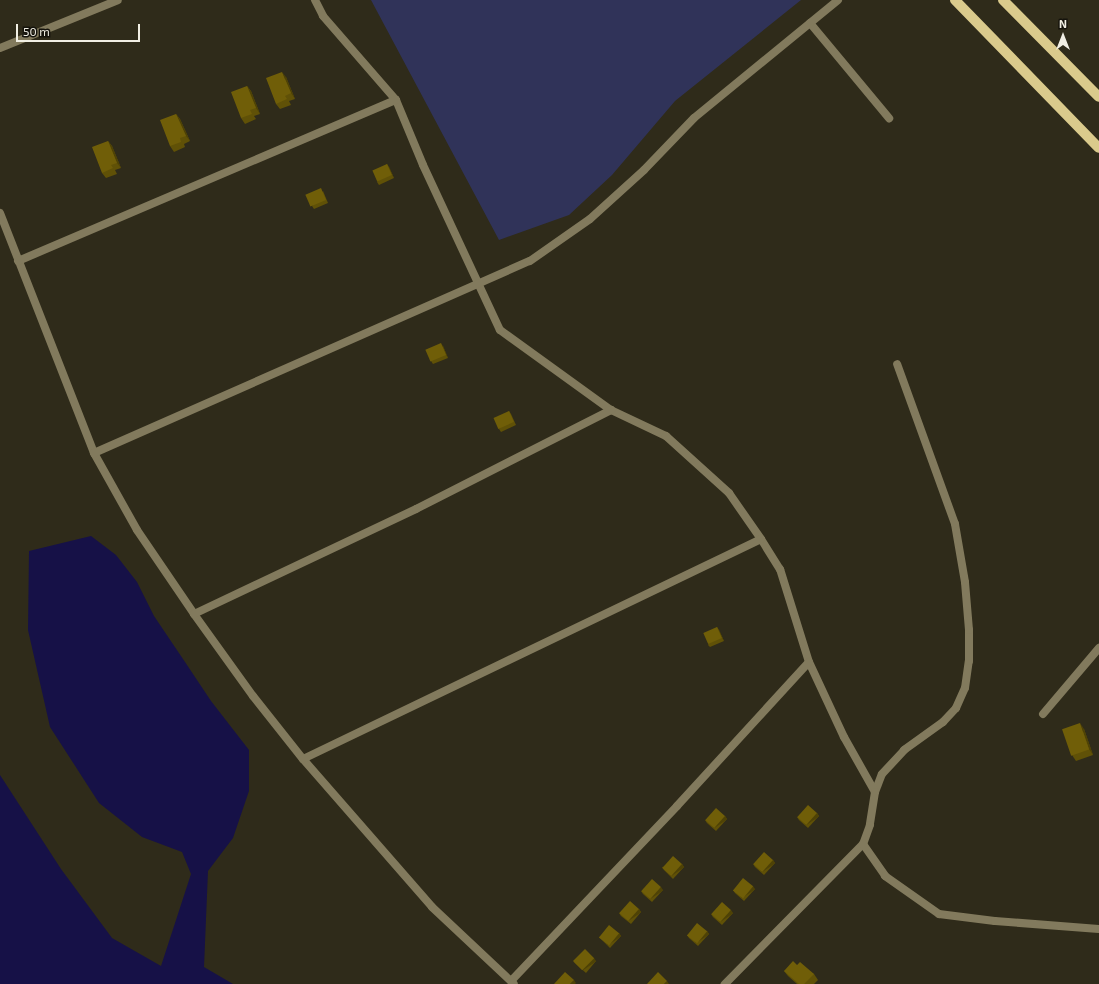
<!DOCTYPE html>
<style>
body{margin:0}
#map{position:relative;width:1099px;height:984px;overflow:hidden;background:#2f2b1a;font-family:"Exo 2",sans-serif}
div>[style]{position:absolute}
.green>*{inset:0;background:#303359}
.water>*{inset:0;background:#161147}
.lane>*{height:8px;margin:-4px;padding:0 4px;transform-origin:4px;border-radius:4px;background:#827a5d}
.street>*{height:8px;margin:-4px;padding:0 4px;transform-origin:4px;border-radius:4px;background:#827a5d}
.primary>*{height:10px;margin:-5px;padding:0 5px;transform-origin:5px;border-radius:5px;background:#daca8c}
.wall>*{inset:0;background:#605107}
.shaded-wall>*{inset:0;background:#4e4206;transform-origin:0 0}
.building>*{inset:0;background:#705e08;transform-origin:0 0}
span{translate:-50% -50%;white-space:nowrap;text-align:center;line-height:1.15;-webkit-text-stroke:3.5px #15130c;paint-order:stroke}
.north{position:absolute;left:1043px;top:16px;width:40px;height:40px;-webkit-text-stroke:3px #15130c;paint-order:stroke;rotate:0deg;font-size:11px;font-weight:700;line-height:16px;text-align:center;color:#f1efe4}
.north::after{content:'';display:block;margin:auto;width:14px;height:18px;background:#f1efe4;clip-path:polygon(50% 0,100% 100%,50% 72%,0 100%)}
.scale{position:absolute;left:16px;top:24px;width:124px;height:18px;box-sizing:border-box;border:2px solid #f1efe4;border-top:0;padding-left:5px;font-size:12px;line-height:14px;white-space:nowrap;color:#f1efe4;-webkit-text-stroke:3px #15130c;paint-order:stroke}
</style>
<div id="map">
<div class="green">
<div style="clip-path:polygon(371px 0,801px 0,675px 101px,612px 175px,569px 215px,499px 240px)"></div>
</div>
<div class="water">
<div style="clip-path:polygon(91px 536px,116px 555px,137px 582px,154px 616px,185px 662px,211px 701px,249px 750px,249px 791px,233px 838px,208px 871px,204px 967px,233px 984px,0 984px,0 775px,61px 869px,112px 938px,161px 966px,191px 874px,182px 852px,142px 837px,99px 803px,50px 727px,28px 630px,29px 551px)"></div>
</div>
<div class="lane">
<div style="left:1043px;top:714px;width:87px;rotate:-49.7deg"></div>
<div style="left:875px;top:792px;width:19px;rotate:-69deg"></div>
<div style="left:882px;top:774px;width:33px;rotate:-47deg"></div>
<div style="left:904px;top:750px;width:48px;rotate:-35.7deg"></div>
<div style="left:943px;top:722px;width:19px;rotate:-47deg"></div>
<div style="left:956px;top:708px;width:22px;rotate:-66deg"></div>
<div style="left:965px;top:688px;width:27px;rotate:-82deg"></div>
<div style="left:969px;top:661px;width:31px;rotate:-90deg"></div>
<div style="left:969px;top:630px;width:48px;rotate:-94.8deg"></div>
<div style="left:965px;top:582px;width:59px;rotate:-99.8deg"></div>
<div style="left:955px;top:524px;width:170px;rotate:-109.9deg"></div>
</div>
<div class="street">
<div style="left:315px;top:0;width:18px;rotate:63deg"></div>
<div style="left:323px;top:16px;width:111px;rotate:49deg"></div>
<div style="left:396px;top:100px;width:70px;rotate:67.4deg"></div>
<div style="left:423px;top:165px;width:182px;rotate:65deg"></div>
<div style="left:500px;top:330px;width:137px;rotate:35.8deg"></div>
<div style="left:611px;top:410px;width:61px;rotate:25.3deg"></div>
<div style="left:666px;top:436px;width:85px;rotate:42.1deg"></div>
<div style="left:729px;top:493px;width:56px;rotate:55.2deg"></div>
<div style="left:761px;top:539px;width:36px;rotate:58deg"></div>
<div style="left:780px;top:569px;width:97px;rotate:72.7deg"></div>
<div style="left:809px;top:662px;width:83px;rotate:65deg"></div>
<div style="left:844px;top:737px;width:63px;rotate:60.6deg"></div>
<div style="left:875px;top:792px;width:33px;rotate:99deg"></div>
<div style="left:870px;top:825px;width:20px;rotate:110deg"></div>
<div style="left:863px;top:844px;width:197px;rotate:134.6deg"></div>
<div style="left:810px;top:23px;width:124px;rotate:50.3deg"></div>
<div style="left:0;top:48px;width:127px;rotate:-22.1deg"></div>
<div style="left:0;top:213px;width:258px;rotate:68.6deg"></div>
<div style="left:94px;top:453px;width:88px;rotate:60.8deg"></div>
<div style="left:137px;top:530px;width:102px;rotate:55.8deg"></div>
<div style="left:194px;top:614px;width:101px;rotate:54.3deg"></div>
<div style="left:253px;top:696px;width:80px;rotate:51.6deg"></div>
<div style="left:303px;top:759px;width:196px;rotate:48.9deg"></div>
<div style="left:432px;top:907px;width:112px;rotate:43.2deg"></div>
<div style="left:18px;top:261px;width:411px;rotate:-23.1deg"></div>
<div style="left:94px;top:453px;width:476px;rotate:-23.8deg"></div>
<div style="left:530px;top:261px;width:73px;rotate:-35deg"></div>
<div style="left:590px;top:219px;width:73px;rotate:-42.2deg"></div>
<div style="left:644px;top:170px;width:72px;rotate:-46.1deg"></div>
<div style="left:694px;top:118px;width:186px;rotate:-39.3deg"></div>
<div style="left:194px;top:614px;width:246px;rotate:-25.3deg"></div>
<div style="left:416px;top:509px;width:219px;rotate:-26.9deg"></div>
<div style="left:303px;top:759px;width:508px;rotate:-25.66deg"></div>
<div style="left:863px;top:844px;width:39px;rotate:55deg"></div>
<div style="left:885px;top:876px;width:66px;rotate:35.1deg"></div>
<div style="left:939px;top:914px;width:56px;rotate:7.1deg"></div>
<div style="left:995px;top:921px;width:104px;rotate:4.4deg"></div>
<div style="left:511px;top:981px;width:241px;rotate:-46.5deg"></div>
<div style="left:677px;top:806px;width:195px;rotate:-47.5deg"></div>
</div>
<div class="primary">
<div style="left:955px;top:0;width:206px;rotate:45.8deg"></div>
<div style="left:1003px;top:0;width:136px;rotate:45.3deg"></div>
</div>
<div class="wall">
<div style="clip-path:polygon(286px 77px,295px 99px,289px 101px,291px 105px,280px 109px,276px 104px)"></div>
<div style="clip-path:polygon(247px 86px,251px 91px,260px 114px,254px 116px,256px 119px,245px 124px,241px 118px)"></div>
<div style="clip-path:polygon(176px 114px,180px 119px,190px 141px,184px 144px,185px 147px,174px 152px,170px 146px)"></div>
<div style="clip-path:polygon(108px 141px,112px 146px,121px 168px,115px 170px,117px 174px,106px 178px,102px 173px)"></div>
<div style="clip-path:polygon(387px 164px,389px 167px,394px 178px,379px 185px,377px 182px)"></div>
<div style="clip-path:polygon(323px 191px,328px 203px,314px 209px,312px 206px)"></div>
<div style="clip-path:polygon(443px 346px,448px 358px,433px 364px,431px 361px)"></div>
<div style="clip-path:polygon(509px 411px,511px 414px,516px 425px,501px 432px,499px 429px)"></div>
<div style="clip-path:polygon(717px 627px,719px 630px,724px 641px,710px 647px,708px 645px)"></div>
<div style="clip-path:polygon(1084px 729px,1093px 755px,1076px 761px,1072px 755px)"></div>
<div style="clip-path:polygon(817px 813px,819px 816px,808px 828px,799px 820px,797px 817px)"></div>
<div style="clip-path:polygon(725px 816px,727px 819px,716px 831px,707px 823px,705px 820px)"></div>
<div style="clip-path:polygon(773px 860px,775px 863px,764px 875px,755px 867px,753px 864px)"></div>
<div style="clip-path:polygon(682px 864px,684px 867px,673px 879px,664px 870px,662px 867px)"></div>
<div style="clip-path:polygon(755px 889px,744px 901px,735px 893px,733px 890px)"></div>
<div style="clip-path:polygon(663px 890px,652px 902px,643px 894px,641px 891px)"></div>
<div style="clip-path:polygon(639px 909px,641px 912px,631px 924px,621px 916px,619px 913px)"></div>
<div style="clip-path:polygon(733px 913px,722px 925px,713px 917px,711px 914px)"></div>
<div style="clip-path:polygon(707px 931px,709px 934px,698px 946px,689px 938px,687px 935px)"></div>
<div style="clip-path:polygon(619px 933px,621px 936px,610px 948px,599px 937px)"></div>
<div style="clip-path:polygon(596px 961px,586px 973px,576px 964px,574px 962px)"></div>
<div style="clip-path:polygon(797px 965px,814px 974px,818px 980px,814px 984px,797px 984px,788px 976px,784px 971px)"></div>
</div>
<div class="shaded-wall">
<div style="clip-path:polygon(282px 72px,286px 77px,295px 99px,291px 93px)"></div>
<div style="clip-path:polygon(247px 86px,251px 91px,260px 114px,256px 108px)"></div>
<div style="clip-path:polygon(176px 114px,180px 119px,190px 141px,186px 136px)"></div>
<div style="clip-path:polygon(108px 141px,112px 146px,121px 168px,117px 163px)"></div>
<div style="clip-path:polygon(387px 164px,389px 167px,394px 178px,392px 175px)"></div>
<div style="clip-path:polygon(441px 343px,443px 346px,448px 358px,446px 355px)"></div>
<div style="clip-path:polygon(717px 627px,719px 630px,724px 641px,722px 638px)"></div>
<div style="clip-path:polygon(1080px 723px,1084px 729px,1093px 755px,1089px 749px)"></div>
<div style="left:817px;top:813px;width:4px;height:16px;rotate:56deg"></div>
<div style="left:725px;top:816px;width:4px;height:16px;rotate:56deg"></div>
<div style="left:773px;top:860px;width:4px;height:16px;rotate:56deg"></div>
<div style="left:682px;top:864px;width:4px;height:16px;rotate:56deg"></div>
<div style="left:753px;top:886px;width:4px;height:16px;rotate:56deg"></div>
<div style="left:661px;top:887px;width:4px;height:16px;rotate:56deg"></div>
<div style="left:639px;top:909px;width:4px;height:16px;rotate:56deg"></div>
<div style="left:731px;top:910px;width:4px;height:16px;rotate:56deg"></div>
<div style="left:707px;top:931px;width:4px;height:16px;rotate:56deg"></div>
<div style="left:619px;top:933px;width:4px;height:16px;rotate:56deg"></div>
<div style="left:594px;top:958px;width:4px;height:16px;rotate:56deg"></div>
<div style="clip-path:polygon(574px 980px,576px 983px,575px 984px,570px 984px)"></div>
<div style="clip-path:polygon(667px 981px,669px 984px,664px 984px)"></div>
</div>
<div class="building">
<div style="clip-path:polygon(282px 72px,291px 93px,285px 96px,287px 99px,276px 104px,266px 78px)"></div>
<div style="clip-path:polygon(247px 86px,256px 108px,250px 110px,252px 114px,241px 118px,231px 92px)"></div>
<div style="clip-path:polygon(176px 114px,186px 136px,180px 138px,181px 142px,170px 146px,160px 120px)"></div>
<div style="clip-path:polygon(108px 141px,117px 163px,111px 165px,113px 168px,102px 173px,92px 147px)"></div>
<div style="left:387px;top:164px;width:12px;height:16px;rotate:66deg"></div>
<div style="left:321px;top:188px;width:13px;height:17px;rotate:67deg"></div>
<div style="left:441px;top:343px;width:13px;height:17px;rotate:67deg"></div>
<div style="left:509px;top:411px;width:12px;height:17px;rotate:66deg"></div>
<div style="left:717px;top:627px;width:12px;height:15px;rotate:66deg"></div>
<div style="left:1080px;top:723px;width:28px;height:19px;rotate:71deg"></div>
<div style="left:808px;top:805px;width:12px;height:16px;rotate:42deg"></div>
<div style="left:716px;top:808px;width:12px;height:16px;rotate:42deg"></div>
<div style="left:764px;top:852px;width:12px;height:16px;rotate:42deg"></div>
<div style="left:673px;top:856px;width:12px;height:16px;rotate:42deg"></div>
<div style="left:743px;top:878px;width:13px;height:16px;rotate:39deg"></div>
<div style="left:652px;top:879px;width:12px;height:16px;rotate:42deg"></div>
<div style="left:630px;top:901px;width:12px;height:16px;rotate:42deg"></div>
<div style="left:722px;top:902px;width:12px;height:16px;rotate:42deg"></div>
<div style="left:697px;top:923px;width:13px;height:16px;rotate:39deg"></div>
<div style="left:609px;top:925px;width:13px;height:16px;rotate:39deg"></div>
<div style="left:585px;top:949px;width:13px;height:17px;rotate:45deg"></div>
<div style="clip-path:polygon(793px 961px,797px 965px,800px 962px,814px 974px,804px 984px,799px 984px,784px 971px)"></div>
<div style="clip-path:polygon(565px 972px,574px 980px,570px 984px,554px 984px)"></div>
<div style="clip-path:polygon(658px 972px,667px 981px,664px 984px,647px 984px)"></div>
</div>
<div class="north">N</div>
<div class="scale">50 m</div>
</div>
